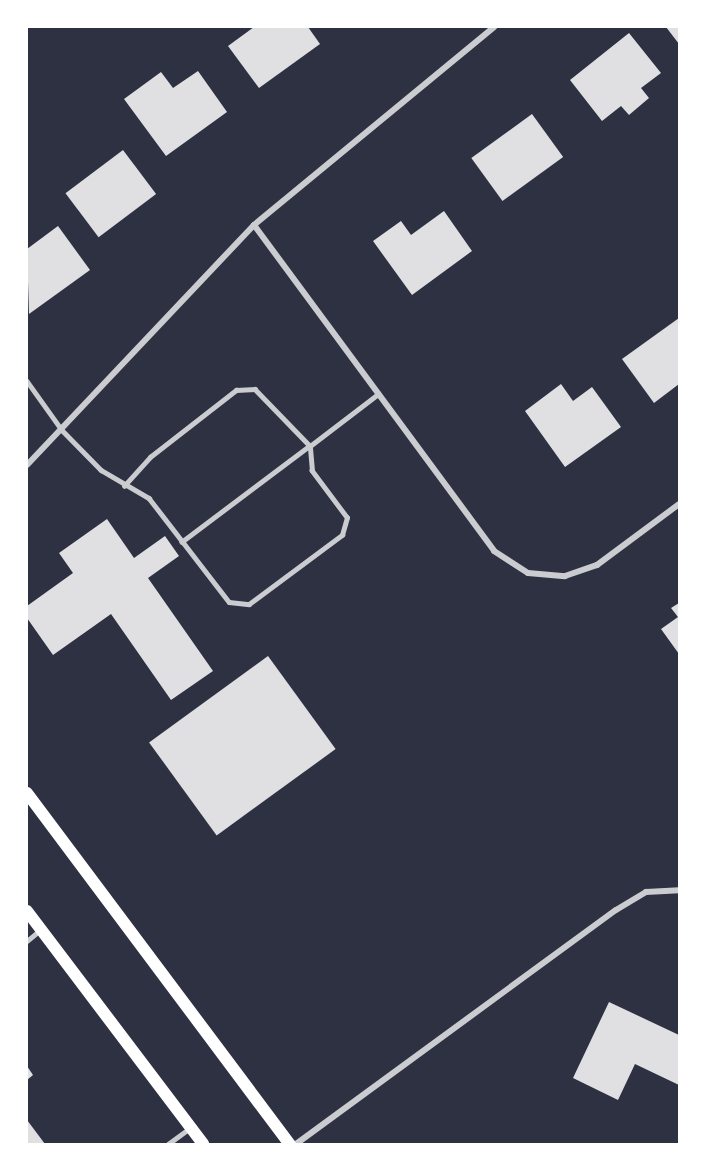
<!DOCTYPE html>
<style>
body{margin:0}
#map{position:relative;width:706px;height:1171px;overflow:hidden;background:#2d3142;font-family:Arial,sans-serif}
div>[style]{position:absolute}
.building>*{inset:0;background:#e0e0e3;transform-origin:0 0}
.service>*{height:4.5px;margin:-2.25px;padding:0 2.25px;transform-origin:2.25px;border-radius:2.25px;background:#caccd0}
.minor>*{height:6px;margin:-3px;padding:0 3px;transform-origin:3px;border-radius:3px;background:#caccd0}
.secondary>*{height:12px;margin:-6px;padding:0 6px;transform-origin:6px;border-radius:6px;background:#fff}
span{translate:-50% -50%;white-space:nowrap;text-align:center;line-height:1.15;-webkit-text-stroke:6px #fff;paint-order:stroke}
.frame{position:absolute;inset:0;border:28px solid #fff;pointer-events:none}
</style>
<div id="map">
<div class="building">
<div style="clip-path:polygon(254px 27px,308px 27px,320px 44px,259px 88px,228px 46px)"></div>
<div style="clip-path:polygon(666px 27px,679px 27px,679px 44px)"></div>
<div style="clip-path:polygon(629px 33px,661px 73px,641px 88px,649px 98px,629px 115px,621px 106px,602px 121px,570px 80px)"></div>
<div style="clip-path:polygon(198px 71px,227px 112px,166px 156px,124px 99px,161px 72px,173px 88px)"></div>
<div style="left:532px;top:114px;width:53px;height:75px;rotate:54deg"></div>
<div style="left:123px;top:150px;width:55px;height:72px;rotate:53deg"></div>
<div style="clip-path:polygon(444px 211px,472px 251px,412px 295px,373px 241px,401px 221px,411px 235px)"></div>
<div style="clip-path:polygon(58px 226px,90px 270px,29px 314px,27px 249px)"></div>
<div style="clip-path:polygon(679px 318px,679px 384px,654px 403px,622px 359px)"></div>
<div style="clip-path:polygon(561px 384px,573px 401px,592px 387px,621px 427px,565px 467px,525px 411px)"></div>
<div style="clip-path:polygon(107px 519px,134px 558px,165px 536px,179px 556px,148px 578px,213px 671px,171px 700px,111px 614px,53px 655px,27px 618px,27px 606px,73px 573px,59px 553px)"></div>
<div style="clip-path:polygon(679px 603px,679px 654px,661px 629px,678px 617px,671px 608px)"></div>
<div style="left:268px;top:656px;width:115px;height:147px;rotate:54deg"></div>
<div style="clip-path:polygon(609px 1002px,679px 1035px,679px 1085px,635px 1064px,618px 1100px,573px 1078px)"></div>
<div style="clip-path:polygon(27px 1066px,33px 1075px,27px 1080px)"></div>
<div style="clip-path:polygon(27px 1120px,45px 1144px,27px 1144px)"></div>
</div>
<div class="service">
<div style="left:27px;top:381px;width:60px;rotate:54.5deg"></div>
<div style="left:62px;top:430px;width:56px;rotate:45.7deg"></div>
<div style="left:101px;top:470px;width:56px;rotate:30.3deg"></div>
<div style="left:149px;top:498px;width:131px;rotate:52.4deg"></div>
<div style="left:229px;top:602px;width:20px;rotate:6deg"></div>
<div style="left:249px;top:604px;width:116px;rotate:-36.6deg"></div>
<div style="left:342px;top:535px;width:18px;rotate:-74deg"></div>
<div style="left:347px;top:518px;width:59px;rotate:-126.7deg"></div>
<div style="left:312px;top:471px;width:25px;rotate:-95deg"></div>
<div style="left:310px;top:446px;width:86px;rotate:-37.4deg"></div>
<div style="left:124px;top:486px;width:39px;rotate:-48deg"></div>
<div style="left:150px;top:457px;width:109px;rotate:-37.9deg"></div>
<div style="left:236px;top:390px;width:19px;rotate:-3deg"></div>
<div style="left:255px;top:389px;width:79px;rotate:46deg"></div>
<div style="left:310px;top:446px;width:160px;rotate:143.1deg"></div>
<div style="left:27px;top:941px;width:16px;rotate:-40deg"></div>
<div style="left:168px;top:1144px;width:27px;rotate:-36deg"></div>
</div>
<div class="minor">
<div style="left:254px;top:225px;width:405px;rotate:53.6deg"></div>
<div style="left:494px;top:551px;width:40px;rotate:32.9deg"></div>
<div style="left:528px;top:573px;width:37px;rotate:5deg"></div>
<div style="left:565px;top:576px;width:34px;rotate:-19deg"></div>
<div style="left:597px;top:565px;width:102px;rotate:-36.6deg"></div>
<div style="left:27px;top:465px;width:330px;rotate:-46.6deg"></div>
<div style="left:254px;top:225px;width:311px;rotate:-39.5deg"></div>
<div style="left:296px;top:1144px;width:396px;rotate:-36.2deg"></div>
<div style="left:616px;top:910px;width:35px;rotate:-31deg"></div>
<div style="left:646px;top:892px;width:33px;rotate:-3deg"></div>
</div>
<div class="secondary">
<div style="left:27px;top:793px;width:439px;rotate:53.2deg"></div>
<div style="left:27px;top:911px;width:292px;rotate:52.9deg"></div>
</div>
<div class="frame"></div>
</div>
